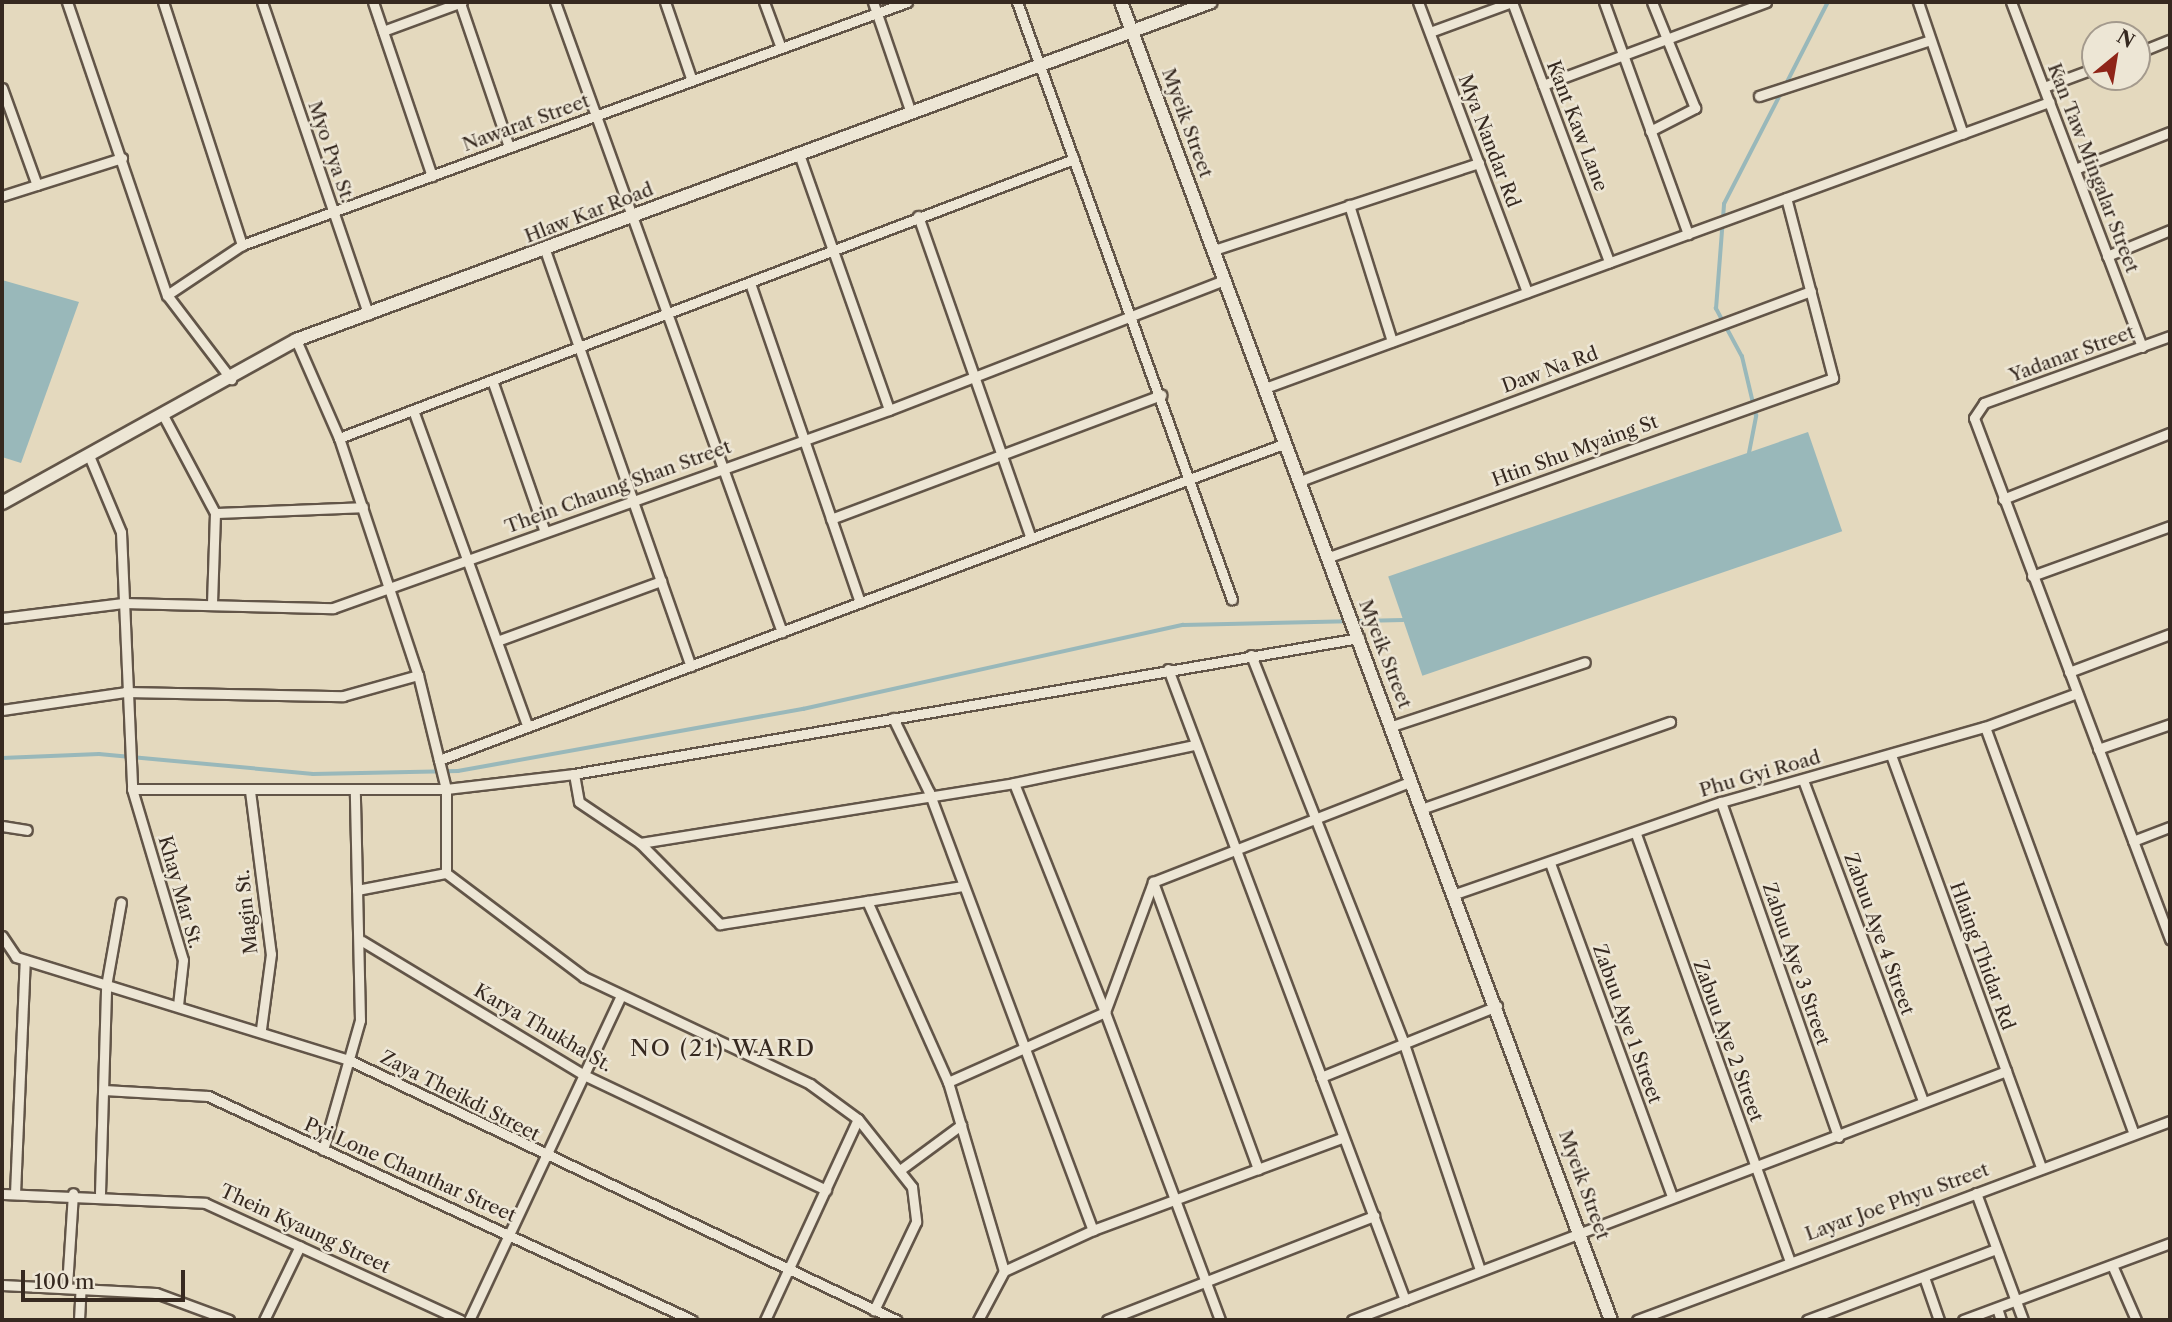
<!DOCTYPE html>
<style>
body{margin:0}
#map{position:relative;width:2172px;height:1322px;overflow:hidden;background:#e4d9be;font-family:"Libre Caslon Text",serif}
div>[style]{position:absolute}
.water>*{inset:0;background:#99b8ba;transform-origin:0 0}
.stream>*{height:3.5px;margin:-1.75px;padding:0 1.75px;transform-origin:1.75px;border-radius:1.75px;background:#99b8ba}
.roads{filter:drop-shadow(2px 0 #625548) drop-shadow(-2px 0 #625548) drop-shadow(0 2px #625548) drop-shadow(0 -2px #625548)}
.street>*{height:9px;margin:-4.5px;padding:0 4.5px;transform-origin:4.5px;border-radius:4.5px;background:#ede6d5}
.secondary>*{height:12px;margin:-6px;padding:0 6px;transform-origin:6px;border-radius:6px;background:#ede6d5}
span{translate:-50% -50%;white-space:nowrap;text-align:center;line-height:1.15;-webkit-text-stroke:5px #ede6d5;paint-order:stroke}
.street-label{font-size:19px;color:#362920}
.quarter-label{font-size:23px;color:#362920;letter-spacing:2px}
.frame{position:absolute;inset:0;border:4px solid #362920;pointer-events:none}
.north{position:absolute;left:2081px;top:21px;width:70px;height:70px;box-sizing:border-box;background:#ede6d5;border:2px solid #a49a8d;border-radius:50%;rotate:30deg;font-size:19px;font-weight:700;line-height:28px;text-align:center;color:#362920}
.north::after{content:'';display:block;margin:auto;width:24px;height:32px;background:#8f2418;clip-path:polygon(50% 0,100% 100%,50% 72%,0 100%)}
.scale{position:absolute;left:21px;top:1270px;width:164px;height:32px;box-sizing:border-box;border:4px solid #362920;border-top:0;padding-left:9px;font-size:21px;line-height:24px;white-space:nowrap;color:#362920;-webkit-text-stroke:5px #ede6d5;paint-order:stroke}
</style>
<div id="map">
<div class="water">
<div style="clip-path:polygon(2px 280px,79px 302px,21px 463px,2px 457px)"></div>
<div style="left:1808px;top:432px;width:105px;height:444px;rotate:71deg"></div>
</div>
<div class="stream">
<div style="left:1786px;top:84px;width:92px;rotate:-62.9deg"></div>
<div style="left:1749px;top:453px;width:38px;rotate:-79deg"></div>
<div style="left:1756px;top:416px;width:61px;rotate:-103.3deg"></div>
<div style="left:1742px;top:357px;width:55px;rotate:-118.4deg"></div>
<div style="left:1716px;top:309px;width:105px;rotate:-85.6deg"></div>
<div style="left:1724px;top:204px;width:127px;rotate:-62.8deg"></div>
<div style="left:2px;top:758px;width:97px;rotate:-2.4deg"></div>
<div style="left:99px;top:754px;width:215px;rotate:5.3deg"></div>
<div style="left:313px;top:774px;width:145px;rotate:-1.2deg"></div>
<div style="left:458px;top:771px;width:351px;rotate:-10.2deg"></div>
<div style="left:803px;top:709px;width:389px;rotate:-12.5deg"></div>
<div style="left:1183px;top:625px;width:220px;rotate:-1.3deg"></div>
</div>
<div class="roads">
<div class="street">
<div style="left:67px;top:2px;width:310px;rotate:71.2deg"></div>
<div style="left:167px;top:295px;width:106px;rotate:52.7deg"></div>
<div style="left:163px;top:2px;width:256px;rotate:72deg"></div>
<div style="left:262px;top:2px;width:330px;rotate:71.2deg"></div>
<div style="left:373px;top:2px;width:184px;rotate:71.3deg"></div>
<div style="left:555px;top:2px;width:670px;rotate:70.19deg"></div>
<div style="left:665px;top:2px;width:83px;rotate:71.1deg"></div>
<div style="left:764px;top:2px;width:49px;rotate:69.7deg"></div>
<div style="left:873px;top:2px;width:117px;rotate:71.1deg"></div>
<div style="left:1017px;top:2px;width:635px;rotate:70.22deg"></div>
<div style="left:1418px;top:2px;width:310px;rotate:69.4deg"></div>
<div style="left:1512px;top:2px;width:278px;rotate:69.5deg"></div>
<div style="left:1604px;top:2px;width:247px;rotate:70.1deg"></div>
<div style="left:1918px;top:2px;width:139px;rotate:71.2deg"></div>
<div style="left:2011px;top:2px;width:369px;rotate:69.2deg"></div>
<div style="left:460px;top:3px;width:152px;rotate:71.2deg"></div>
<div style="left:383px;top:31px;width:84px;rotate:-20.2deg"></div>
<div style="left:1430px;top:32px;width:87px;rotate:-20.1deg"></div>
<div style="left:2137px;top:53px;width:35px;rotate:-22deg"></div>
<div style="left:1543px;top:85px;width:238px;rotate:-20.4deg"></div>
<div style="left:2044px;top:87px;width:54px;rotate:-20.4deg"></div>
<div style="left:2px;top:88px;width:103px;rotate:70.2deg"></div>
<div style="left:1759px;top:96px;width:180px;rotate:-18.1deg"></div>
<div style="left:1650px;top:131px;width:51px;rotate:-27.1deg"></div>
<div style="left:1695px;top:108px;width:114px;rotate:-112.1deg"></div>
<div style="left:799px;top:154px;width:271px;rotate:70.6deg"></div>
<div style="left:2075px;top:169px;width:102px;rotate:-21.3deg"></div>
<div style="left:2px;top:196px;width:126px;rotate:-17.6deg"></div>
<div style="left:1349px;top:205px;width:143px;rotate:72.5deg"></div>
<div style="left:918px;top:216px;width:341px;rotate:70.7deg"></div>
<div style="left:545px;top:250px;width:441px;rotate:70.7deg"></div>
<div style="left:1214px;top:250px;width:279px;rotate:-18.2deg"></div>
<div style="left:2107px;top:256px;width:68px;rotate:-22.4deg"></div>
<div style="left:750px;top:283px;width:338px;rotate:71deg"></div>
<div style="left:167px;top:295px;width:90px;rotate:-33.7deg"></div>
<div style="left:242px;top:245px;width:708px;rotate:-20.07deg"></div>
<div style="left:2170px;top:336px;width:198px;rotate:160.2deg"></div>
<div style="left:1984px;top:403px;width:18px;rotate:124deg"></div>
<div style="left:1974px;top:418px;width:557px;rotate:69.38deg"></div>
<div style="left:296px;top:340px;width:107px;rotate:66.3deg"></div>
<div style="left:339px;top:438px;width:250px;rotate:71.6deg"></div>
<div style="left:418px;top:675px;width:117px;rotate:76.2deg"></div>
<div style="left:446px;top:789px;width:84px;rotate:90deg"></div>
<div style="left:492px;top:380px;width:161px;rotate:70.8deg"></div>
<div style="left:1265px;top:388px;width:835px;rotate:-20.04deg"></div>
<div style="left:413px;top:410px;width:337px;rotate:70.1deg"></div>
<div style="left:164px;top:417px;width:109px;rotate:62deg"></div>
<div style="left:215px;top:513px;width:91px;rotate:91.9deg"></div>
<div style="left:339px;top:438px;width:786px;rotate:-20.79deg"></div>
<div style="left:90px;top:458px;width:80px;rotate:67.3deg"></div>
<div style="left:121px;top:532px;width:257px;rotate:87.5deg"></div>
<div style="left:132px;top:789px;width:178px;rotate:73.4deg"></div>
<div style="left:183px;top:960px;width:45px;rotate:96.3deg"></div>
<div style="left:1300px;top:481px;width:545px;rotate:-20.4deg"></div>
<div style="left:2003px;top:499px;width:180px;rotate:-21.6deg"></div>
<div style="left:215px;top:513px;width:148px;rotate:-2.3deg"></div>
<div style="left:831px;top:519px;width:353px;rotate:-20.6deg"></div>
<div style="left:1329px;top:557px;width:535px;rotate:-19.55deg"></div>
<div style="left:1833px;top:378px;width:186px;rotate:-104.6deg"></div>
<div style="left:2032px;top:576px;width:147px;rotate:-19.9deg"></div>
<div style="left:2px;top:618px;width:122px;rotate:-7.1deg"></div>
<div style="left:123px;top:603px;width:210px;rotate:1.4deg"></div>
<div style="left:333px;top:608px;width:590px;rotate:-19.6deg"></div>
<div style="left:889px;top:410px;width:360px;rotate:-21.2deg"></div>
<div style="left:497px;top:641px;width:175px;rotate:-20.1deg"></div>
<div style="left:1251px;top:655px;width:418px;rotate:68.5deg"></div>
<div style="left:1404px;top:1044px;width:238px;rotate:71.4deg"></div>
<div style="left:1168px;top:669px;width:436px;rotate:69.4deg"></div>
<div style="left:2069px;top:672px;width:108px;rotate:-20.6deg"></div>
<div style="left:2px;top:710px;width:124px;rotate:-8.3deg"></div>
<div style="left:125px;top:692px;width:218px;rotate:1.1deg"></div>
<div style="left:343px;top:696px;width:78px;rotate:-15.6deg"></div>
<div style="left:893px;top:718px;width:82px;rotate:64.1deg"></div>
<div style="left:929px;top:792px;width:468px;rotate:69.5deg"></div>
<div style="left:1392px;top:726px;width:203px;rotate:-18.3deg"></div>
<div style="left:1985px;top:727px;width:433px;rotate:69.9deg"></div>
<div style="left:2098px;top:749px;width:76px;rotate:-19.1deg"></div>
<div style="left:1891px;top:755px;width:439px;rotate:70deg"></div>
<div style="left:439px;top:760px;width:904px;rotate:-20.52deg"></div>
<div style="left:574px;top:774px;width:28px;rotate:80deg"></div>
<div style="left:579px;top:802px;width:73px;rotate:33.9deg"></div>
<div style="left:640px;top:843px;width:114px;rotate:45.4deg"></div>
<div style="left:720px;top:924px;width:246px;rotate:-8.9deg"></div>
<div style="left:1803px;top:780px;width:343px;rotate:69.5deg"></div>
<div style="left:132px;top:789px;width:314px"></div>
<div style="left:446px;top:789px;width:129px;rotate:-6.7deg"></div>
<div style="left:574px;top:774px;width:797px;rotate:-9.83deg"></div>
<div style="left:250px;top:791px;width:164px;rotate:82.7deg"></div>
<div style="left:271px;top:954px;width:76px;rotate:97.6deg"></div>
<div style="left:1721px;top:802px;width:355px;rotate:70.7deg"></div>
<div style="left:1421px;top:809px;width:264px;rotate:-19.3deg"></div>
<div style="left:2px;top:826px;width:25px;rotate:9deg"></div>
<div style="left:1636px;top:834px;width:452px;rotate:70.2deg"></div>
<div style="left:2133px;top:841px;width:40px;rotate:-21deg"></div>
<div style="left:640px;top:843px;width:379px;rotate:-9.1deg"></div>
<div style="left:1014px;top:783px;width:185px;rotate:-11.9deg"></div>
<div style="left:1550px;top:863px;width:356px;rotate:69.9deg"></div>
<div style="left:1153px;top:882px;width:306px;rotate:69.9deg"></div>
<div style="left:357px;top:890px;width:91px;rotate:-10.8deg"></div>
<div style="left:446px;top:873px;width:173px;rotate:37deg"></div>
<div style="left:584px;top:977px;width:250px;rotate:25.3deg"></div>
<div style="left:810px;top:1084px;width:59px;rotate:36.1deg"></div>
<div style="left:858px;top:1119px;width:87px;rotate:51.5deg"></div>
<div style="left:912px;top:1187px;width:35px;rotate:83deg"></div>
<div style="left:916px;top:1222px;width:98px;rotate:115.5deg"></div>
<div style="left:1455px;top:894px;width:281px;rotate:-19.1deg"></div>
<div style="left:1721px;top:802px;width:274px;rotate:-15.9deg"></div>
<div style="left:1985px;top:727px;width:98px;rotate:-20.3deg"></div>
<div style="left:867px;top:901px;width:198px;rotate:65.9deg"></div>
<div style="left:948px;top:1082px;width:197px;rotate:73.5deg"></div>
<div style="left:2px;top:936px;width:25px;rotate:56deg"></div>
<div style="left:16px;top:957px;width:349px;rotate:17.2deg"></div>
<div style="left:349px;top:1060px;width:606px;rotate:25.42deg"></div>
<div style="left:362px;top:941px;width:259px;rotate:31.1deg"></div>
<div style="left:584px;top:1075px;width:268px;rotate:25.4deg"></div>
<div style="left:948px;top:1082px;width:172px;rotate:-24deg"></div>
<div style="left:1105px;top:1012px;width:246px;rotate:-111.7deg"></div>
<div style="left:104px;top:1090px;width:104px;rotate:3.3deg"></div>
<div style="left:208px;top:1096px;width:533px;rotate:24.84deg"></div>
<div style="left:323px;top:1150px;width:135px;rotate:-74.1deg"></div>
<div style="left:360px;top:1020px;width:229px;rotate:-91.3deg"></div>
<div style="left:900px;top:1170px;width:76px;rotate:-36.4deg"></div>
<div style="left:100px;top:1193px;width:207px;rotate:-88.3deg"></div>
<div style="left:106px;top:986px;width:85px;rotate:-79.9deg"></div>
<div style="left:1976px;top:1193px;width:135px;rotate:69.7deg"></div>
<div style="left:2px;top:1194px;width:203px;rotate:2.5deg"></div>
<div style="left:205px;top:1203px;width:281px;rotate:24.6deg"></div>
<div style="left:15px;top:1194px;width:234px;rotate:-87.6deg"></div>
<div style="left:2112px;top:1265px;width:60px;rotate:66.4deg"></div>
<div style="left:1924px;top:1277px;width:46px;rotate:70.8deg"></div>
<div style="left:2px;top:1285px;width:154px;rotate:3deg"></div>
<div style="left:156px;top:1293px;width:78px;rotate:20.3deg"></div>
<div style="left:67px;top:1286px;width:93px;rotate:-86.3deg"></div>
<div style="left:1405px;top:1300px;width:238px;rotate:-110.6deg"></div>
<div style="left:1321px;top:1077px;width:190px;rotate:-22deg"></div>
<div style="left:1997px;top:1308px;width:13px;rotate:72deg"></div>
<div style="left:79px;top:1320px;width:33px;rotate:-87deg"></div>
<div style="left:264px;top:1320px;width:82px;rotate:-64.1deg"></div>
<div style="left:469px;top:1320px;width:357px;rotate:-64.9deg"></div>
<div style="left:765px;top:1320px;width:221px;rotate:-65.2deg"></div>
<div style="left:978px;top:1320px;width:55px;rotate:-62deg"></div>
<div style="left:1004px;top:1271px;width:98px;rotate:-24.7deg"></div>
<div style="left:1093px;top:1230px;width:265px;rotate:-20.3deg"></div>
<div style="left:1107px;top:1320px;width:287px;rotate:-21.3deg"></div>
<div style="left:1220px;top:1320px;width:329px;rotate:-110.5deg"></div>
<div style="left:1105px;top:1012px;width:139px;rotate:-69.7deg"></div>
<div style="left:1153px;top:882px;width:275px;rotate:-21.3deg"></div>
<div style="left:1352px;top:1320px;width:700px;rotate:-20.84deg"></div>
<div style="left:1637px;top:1320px;width:569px;rotate:-20.47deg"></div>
<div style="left:1807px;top:1320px;width:202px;rotate:-20.6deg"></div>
<div style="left:1963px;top:1320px;width:221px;rotate:-20.4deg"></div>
</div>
<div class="secondary">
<div style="left:1121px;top:2px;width:1406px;rotate:69.61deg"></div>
<div style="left:2px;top:503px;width:336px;rotate:-29deg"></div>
<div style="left:296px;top:340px;width:975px;rotate:-20.27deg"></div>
</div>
</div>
<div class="street-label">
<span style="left:526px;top:123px;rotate:-20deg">Nawarat Street</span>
<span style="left:1187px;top:123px;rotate:70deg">Myeik Street</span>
<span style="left:1577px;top:126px;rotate:69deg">Kant Kaw Lane</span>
<span style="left:1489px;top:141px;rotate:69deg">Mya Nandar Rd</span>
<span style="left:331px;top:152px;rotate:71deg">Myo Pya St.</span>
<span style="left:2093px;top:168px;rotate:69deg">Kan Taw Mingalar Street</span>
<span style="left:589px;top:213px;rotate:-21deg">Hlaw Kar Road</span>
<span style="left:2072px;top:354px;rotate:-20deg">Yadanar Street</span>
<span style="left:1550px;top:370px;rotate:-20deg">Daw Na Rd</span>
<span style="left:1575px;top:451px;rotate:-20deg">Htin Shu Myaing St</span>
<span style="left:618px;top:487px;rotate:-20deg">Thein Chaung Shan Street</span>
<span style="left:1385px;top:654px;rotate:69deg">Myeik Street</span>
<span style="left:1760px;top:774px;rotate:-16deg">Phu Gyi Road</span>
<span style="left:180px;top:892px;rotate:74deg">Khay Mar St.</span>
<span style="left:247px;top:912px;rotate:-96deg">Magin St.</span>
<span style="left:1879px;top:934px;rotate:70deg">Zabuu Aye 4 Street</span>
<span style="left:1982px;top:956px;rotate:70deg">Hlaing Thidar Rd</span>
<span style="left:1796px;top:964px;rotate:71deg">Zabuu Aye 3 Street</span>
<span style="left:1627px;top:1024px;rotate:70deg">Zabuu Aye 1 Street</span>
<span style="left:543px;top:1028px;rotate:30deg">Karya Thukha St.</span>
<span style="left:1728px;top:1041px;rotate:70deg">Zabuu Aye 2 Street</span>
<span style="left:460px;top:1096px;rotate:27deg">Zaya Theikdi Street</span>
<span style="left:410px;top:1170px;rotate:24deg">Pyi Lone Chanthar Street</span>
<span style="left:1584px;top:1185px;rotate:70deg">Myeik Street</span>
<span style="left:1897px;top:1202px;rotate:-20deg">Layar Joe Phyu Street</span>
<span style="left:305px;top:1229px;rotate:25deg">Thein Kyaung Street</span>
</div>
<div class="quarter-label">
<span style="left:723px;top:1048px">NO (21) WARD</span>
</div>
<div class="frame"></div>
<div class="north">N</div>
<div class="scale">100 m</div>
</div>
